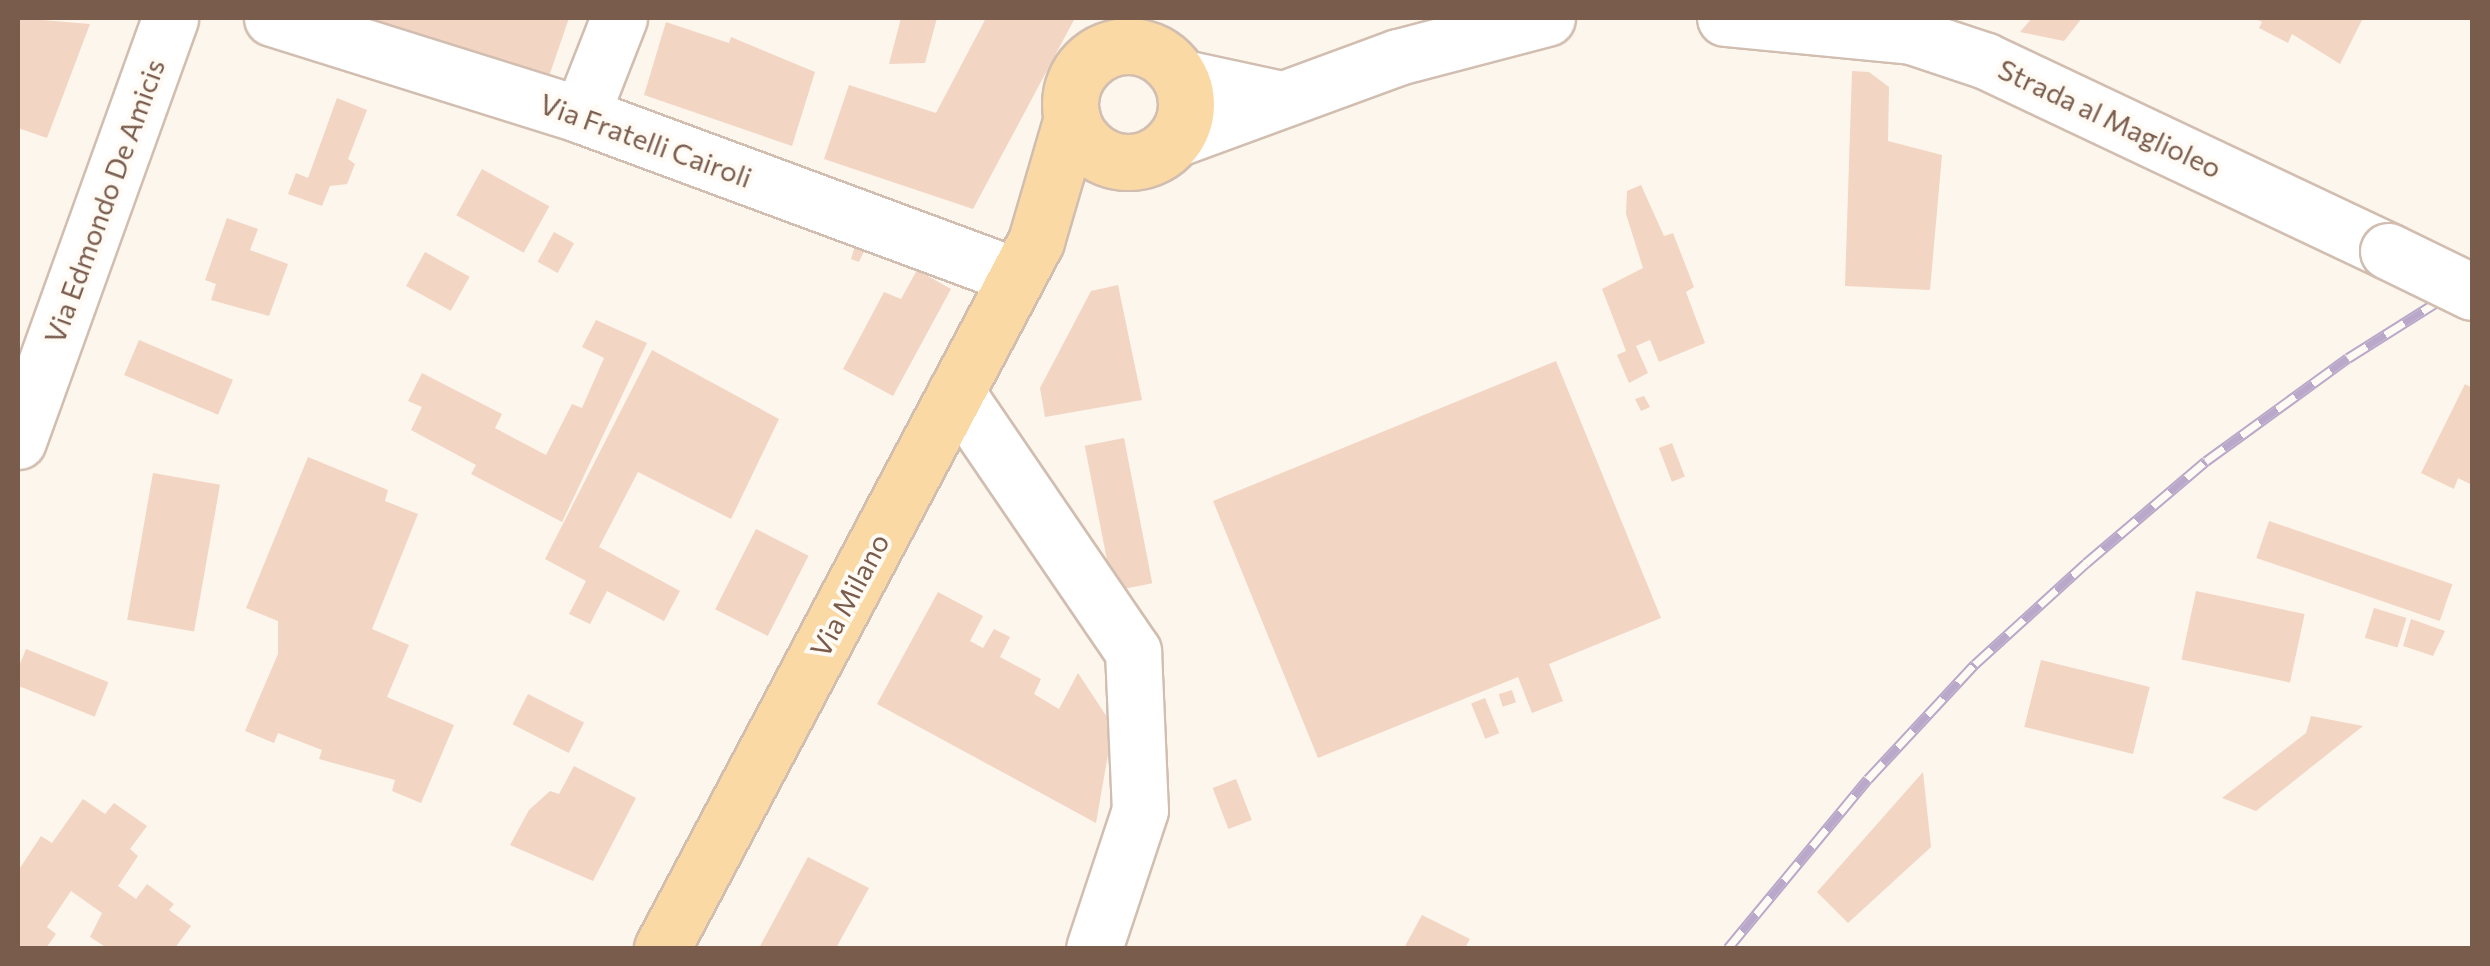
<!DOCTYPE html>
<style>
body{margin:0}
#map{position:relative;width:2490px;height:966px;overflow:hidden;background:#fdf6ec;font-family:Commissioner,sans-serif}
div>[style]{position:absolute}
.building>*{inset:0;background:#f3d5c3;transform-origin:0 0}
.roads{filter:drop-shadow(2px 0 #d1beb0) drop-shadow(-2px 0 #d1beb0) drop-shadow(0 2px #d1beb0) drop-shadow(0 -2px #d1beb0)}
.minor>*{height:55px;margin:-27.5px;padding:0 27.5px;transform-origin:27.5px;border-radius:27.5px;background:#fff}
.major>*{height:55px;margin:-27.5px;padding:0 27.5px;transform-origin:27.5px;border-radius:27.5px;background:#fbd9a5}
.major>.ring{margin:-27.5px;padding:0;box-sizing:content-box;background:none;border:55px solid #fbd9a5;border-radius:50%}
.rail>*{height:11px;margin-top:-5.5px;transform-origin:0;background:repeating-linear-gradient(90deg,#fffaf3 0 22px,#b9a8c9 0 44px);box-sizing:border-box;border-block:2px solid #b9a8c9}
.bridges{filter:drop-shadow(2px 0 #d1beb0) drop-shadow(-2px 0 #d1beb0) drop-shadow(0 2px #d1beb0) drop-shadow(0 -2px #d1beb0)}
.minor-bridge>*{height:55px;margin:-27.5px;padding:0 27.5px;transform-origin:27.5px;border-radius:27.5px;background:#fff}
span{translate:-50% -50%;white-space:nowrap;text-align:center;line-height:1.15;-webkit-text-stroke:8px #fffaf3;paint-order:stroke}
.street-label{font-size:28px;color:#7a5c4d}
.frame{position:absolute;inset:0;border:20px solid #7a5c4d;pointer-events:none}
</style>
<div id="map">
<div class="building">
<div style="clip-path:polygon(18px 18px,90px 24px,47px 138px,18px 128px)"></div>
<div style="clip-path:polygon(365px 18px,569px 18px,547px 82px)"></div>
<div style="clip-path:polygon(901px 18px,937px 18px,925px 63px,889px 64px)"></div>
<div style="clip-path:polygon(986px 18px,1075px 18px,973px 209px,824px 159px,849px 85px,936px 113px)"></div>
<div style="clip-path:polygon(2032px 18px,2082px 18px,2064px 41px,2020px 32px)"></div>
<div style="clip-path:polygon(2254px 18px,2363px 18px,2340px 64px,2292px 34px,2288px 43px,2259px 28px,2262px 22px)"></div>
<div style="clip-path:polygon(666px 22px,729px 43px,731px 37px,815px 72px,792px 146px,644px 95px)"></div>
<div style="clip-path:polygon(1852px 71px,1869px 72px,1889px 87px,1888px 141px,1942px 155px,1930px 290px,1845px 286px)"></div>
<div style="clip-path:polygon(337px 98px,367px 110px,348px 159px,355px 164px,347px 184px,330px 186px,322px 206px,288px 194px,296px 173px,308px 178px)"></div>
<div style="left:482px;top:169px;width:77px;height:53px;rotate:29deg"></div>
<div style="clip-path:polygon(1641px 185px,1664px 236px,1673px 233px,1694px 287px,1686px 292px,1705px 343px,1659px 362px,1650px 340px,1636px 346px,1648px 373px,1629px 383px,1617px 355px,1626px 351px,1602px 289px,1643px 268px,1626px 214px,1627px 191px)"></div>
<div style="clip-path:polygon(227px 218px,258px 229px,250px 250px,288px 264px,269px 316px,211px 300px,216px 284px,205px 280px)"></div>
<div style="left:554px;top:232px;width:23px;height:34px;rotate:29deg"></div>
<div style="clip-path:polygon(856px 243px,866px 247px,859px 262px,851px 259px)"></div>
<div style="left:425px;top:252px;width:51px;height:39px;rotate:29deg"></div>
<div style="clip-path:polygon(917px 270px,951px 289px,893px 396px,843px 369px,884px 292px,901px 299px)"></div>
<div style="clip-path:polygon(1118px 285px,1142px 400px,1045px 417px,1040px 388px,1091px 291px)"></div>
<div style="clip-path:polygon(596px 320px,647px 343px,562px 522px,471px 474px,476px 465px,411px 430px,422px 407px,408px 401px,422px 373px,502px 414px,495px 428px,546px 455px,572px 404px,582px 408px,604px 358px,582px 347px)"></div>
<div style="left:139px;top:340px;width:102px;height:38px;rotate:23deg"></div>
<div style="clip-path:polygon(652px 350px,779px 419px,731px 519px,638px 472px,599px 547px,680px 591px,664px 621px,607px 591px,590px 624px,569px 614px,586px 581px,545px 559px)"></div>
<div style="clip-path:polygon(1556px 361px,1661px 618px,1549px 664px,1563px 701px,1532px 713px,1518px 677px,1318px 758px,1213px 501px)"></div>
<div style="clip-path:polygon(2465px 384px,2472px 388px,2472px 485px,2458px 478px,2454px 489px,2421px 473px)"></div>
<div style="clip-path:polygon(1644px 396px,1650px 407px,1641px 411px,1635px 399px)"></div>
<div style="left:1124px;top:438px;width:148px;height:40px;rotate:79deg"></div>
<div style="left:1672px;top:443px;width:36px;height:14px;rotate:69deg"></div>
<div style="clip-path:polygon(308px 457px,388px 490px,385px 501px,418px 514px,372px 629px,409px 645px,387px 697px,454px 725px,421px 803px,392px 791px,395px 780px,319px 759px,322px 750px,278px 733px,274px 743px,245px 731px,278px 654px,278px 621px,246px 608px)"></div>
<div style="left:153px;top:473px;width:68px;height:149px;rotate:10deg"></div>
<div style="left:2269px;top:521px;width:194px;height:39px;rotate:19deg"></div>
<div style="left:756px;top:529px;width:59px;height:90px;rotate:27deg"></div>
<div style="left:2196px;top:591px;width:111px;height:70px;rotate:12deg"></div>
<div style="clip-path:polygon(938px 592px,983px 616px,970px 641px,983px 648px,994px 629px,1010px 637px,1000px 657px,1041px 679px,1034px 694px,1059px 709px,1078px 673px,1113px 726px,1096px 823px,877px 704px)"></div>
<div style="left:2374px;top:608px;width:34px;height:31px;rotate:17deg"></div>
<div style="clip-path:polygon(2411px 619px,2445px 631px,2433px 656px,2403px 646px)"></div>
<div style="left:26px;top:649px;width:89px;height:37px;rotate:22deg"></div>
<div style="left:2041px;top:660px;width:112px;height:69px;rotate:14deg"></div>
<div style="left:1512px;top:690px;width:13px;height:14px;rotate:72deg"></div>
<div style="left:528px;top:694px;width:63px;height:34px;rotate:27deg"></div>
<div style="left:1485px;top:698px;width:38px;height:15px;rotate:68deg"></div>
<div style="clip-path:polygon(2311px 716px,2363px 726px,2256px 811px,2222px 798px,2306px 733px)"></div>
<div style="clip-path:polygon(574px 766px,636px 798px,593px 881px,510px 845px,529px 810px,550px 791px,559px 794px)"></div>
<div style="clip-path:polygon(1923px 772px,1931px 847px,1848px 923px,1817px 892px)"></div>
<div style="left:1236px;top:779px;width:44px;height:25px;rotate:69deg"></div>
<div style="clip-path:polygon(83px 799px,105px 814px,114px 803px,147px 826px,130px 849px,138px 856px,118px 886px,136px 899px,147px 884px,174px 904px,169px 910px,191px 926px,175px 948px,107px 948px,90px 937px,102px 913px,71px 891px,47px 927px,56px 934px,46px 948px,18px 948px,18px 871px,41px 836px,52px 843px)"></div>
<div style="clip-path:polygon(808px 857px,869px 888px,836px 948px,759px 948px)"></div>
<div style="clip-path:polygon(1422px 915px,1470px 939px,1465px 948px,1404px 948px)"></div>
</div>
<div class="roads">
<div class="minor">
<div style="left:272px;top:18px;width:324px;rotate:17.4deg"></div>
<div style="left:581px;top:115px;width:465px;rotate:20.3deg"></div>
<div style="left:1725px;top:18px;width:187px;rotate:5.5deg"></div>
<div style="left:1911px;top:36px;width:79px;rotate:18.4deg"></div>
<div style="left:1986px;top:61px;width:445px;rotate:25.3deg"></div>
<div style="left:1180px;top:77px;width:103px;rotate:12.3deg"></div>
<div style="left:581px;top:115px;width:104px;rotate:-68.6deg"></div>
<div style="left:1175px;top:139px;width:238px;rotate:-20.2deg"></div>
<div style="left:1398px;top:57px;width:154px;rotate:-14.7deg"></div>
<div style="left:956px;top:392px;width:314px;rotate:55.7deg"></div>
<div style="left:1133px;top:651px;width:159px;rotate:87.5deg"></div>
<div style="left:1140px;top:810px;width:145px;rotate:108.4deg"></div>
<div style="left:18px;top:441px;width:449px;rotate:-70.2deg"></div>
</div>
<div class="major">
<div class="ring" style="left:1070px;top:46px;width:61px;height:61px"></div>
<div style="left:662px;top:948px;width:800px;rotate:-62.12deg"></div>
<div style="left:1036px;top:241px;width:128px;rotate:-73.7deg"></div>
</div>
</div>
<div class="rail">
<div style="left:1728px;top:948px;width:219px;rotate:-50.4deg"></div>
<div style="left:1868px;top:779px;width:157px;rotate:-47.1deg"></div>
<div style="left:1975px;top:664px;width:150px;rotate:-42.3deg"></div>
<div style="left:2086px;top:563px;width:157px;rotate:-40.4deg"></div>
<div style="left:2206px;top:461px;width:175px;rotate:-36deg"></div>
<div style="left:2348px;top:358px;width:146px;rotate:-32.2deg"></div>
</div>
<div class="bridges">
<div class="minor-bridge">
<div style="left:2388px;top:251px;width:93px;rotate:26deg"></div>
</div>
</div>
<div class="street-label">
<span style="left:2110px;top:118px;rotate:25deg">Strada al Maglioleo</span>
<span style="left:646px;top:140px;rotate:20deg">Via Fratelli Cairoli</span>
<span style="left:104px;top:201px;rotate:-70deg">Via Edmondo De Amicis</span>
<span style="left:849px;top:595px;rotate:-62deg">Via Milano</span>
</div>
<div class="frame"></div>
</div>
